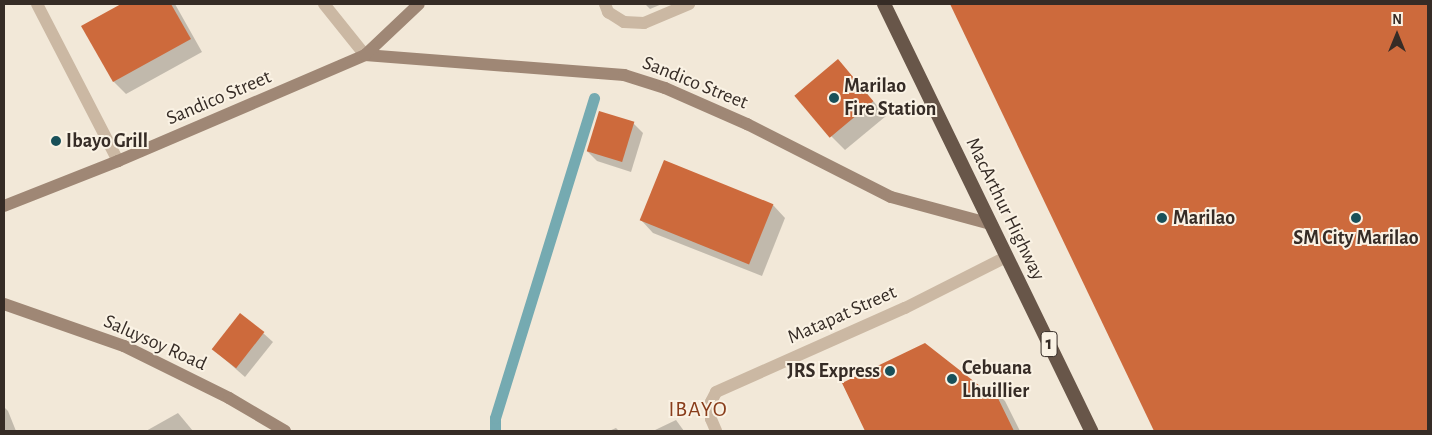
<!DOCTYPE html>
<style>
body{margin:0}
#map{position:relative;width:1432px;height:435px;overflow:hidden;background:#f2e8d8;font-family:"Alegreya Sans",sans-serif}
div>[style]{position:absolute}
.shadow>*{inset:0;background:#0003}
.stream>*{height:11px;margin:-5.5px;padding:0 5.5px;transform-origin:5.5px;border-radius:5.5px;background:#75aab1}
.building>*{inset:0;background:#cd6a3c;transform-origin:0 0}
.service>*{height:12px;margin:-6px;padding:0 6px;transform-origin:6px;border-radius:6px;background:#cbb8a3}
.minor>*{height:12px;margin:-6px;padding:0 6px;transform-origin:6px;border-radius:6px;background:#cbb8a3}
.secondary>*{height:12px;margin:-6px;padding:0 6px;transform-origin:6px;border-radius:6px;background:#9f8775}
.trunk>*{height:14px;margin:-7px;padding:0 7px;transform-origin:7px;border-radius:7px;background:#685649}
.dots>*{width:14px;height:14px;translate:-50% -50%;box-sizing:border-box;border:2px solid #faf2e4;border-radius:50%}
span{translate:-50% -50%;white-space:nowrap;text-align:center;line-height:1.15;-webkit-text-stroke:4px #faf2e4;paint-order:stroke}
.shield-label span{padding:1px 4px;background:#faf2e4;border:1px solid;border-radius:4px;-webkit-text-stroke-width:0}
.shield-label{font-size:19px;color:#362c26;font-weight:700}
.street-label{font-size:20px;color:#362c26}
.poi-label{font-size:20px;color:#362c26;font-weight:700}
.left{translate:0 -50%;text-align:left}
.right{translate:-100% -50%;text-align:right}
.quarter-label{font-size:22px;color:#893d1b;letter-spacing:1px}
.frame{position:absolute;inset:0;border:5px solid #362c26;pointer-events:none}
.north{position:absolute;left:1372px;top:10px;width:50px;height:50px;-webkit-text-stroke:4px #faf2e4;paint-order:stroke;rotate:0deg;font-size:14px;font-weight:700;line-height:20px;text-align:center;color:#362c26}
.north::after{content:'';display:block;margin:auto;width:18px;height:22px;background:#362c26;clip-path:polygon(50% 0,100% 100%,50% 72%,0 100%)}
</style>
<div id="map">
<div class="shadow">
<div style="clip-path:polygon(124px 4px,175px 4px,202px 52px,126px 94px,114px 82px,83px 26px)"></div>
<div style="clip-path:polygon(645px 4px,662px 4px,650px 9px)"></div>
<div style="clip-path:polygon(951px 4px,1428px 4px,1428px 431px,1156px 431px)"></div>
<div style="clip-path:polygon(838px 60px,886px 116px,845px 150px,831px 136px)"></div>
<div style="clip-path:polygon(633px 123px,643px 133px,631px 172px,597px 161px,587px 151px)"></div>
<div style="clip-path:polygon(665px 162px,773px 205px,785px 218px,762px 276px,653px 233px,641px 220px)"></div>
<div style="clip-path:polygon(263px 333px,273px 342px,245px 377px,213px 349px)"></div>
<div style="clip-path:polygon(843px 384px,985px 391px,992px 388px,1005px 401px,1020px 431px,867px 431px)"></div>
<div style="clip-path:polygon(4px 407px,8px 411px,16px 431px,4px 431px)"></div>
<div style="clip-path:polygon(178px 413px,193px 431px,146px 431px)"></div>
<div style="clip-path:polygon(676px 420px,684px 431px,653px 431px)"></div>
<div style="clip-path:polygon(616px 428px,619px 431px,609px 431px)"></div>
</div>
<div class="stream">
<div style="left:495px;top:431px;width:13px;rotate:-90deg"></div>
<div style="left:495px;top:418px;width:335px;rotate:-72.8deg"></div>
</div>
<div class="building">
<div style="clip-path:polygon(121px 4px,171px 4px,191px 39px,113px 82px,81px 26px)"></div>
<div style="clip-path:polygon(950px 4px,1428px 4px,1428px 431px,1154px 431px)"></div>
<div style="left:838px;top:59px;width:55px;height:57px;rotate:50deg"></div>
<div style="left:599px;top:111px;width:37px;height:42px;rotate:17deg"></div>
<div style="left:664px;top:160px;width:118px;height:65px;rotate:22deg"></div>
<div style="left:240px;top:313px;width:31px;height:46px;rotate:38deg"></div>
<div style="clip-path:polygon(925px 343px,985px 390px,992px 386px,1014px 431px,865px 431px,842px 383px)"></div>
</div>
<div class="service">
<div style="left:605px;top:4px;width:9px;rotate:69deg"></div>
<div style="left:608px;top:12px;width:19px;rotate:32deg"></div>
<div style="left:624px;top:22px;width:20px;rotate:3deg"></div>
<div style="left:644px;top:23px;width:49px;rotate:-22.9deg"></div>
<div style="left:711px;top:419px;width:13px;rotate:67deg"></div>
</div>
<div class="minor">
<div style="left:37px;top:4px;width:177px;rotate:62.7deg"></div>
<div style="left:324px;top:4px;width:65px;rotate:51.2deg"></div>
<div style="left:711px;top:419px;width:17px;rotate:-90deg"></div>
<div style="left:711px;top:402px;width:11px;rotate:-63deg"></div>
<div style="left:716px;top:392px;width:207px;rotate:-24deg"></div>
<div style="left:905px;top:308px;width:113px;rotate:-26.8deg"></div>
</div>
<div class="secondary">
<div style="left:365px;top:55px;width:260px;rotate:4.4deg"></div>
<div style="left:624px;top:75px;width:43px;rotate:17.6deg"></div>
<div style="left:665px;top:88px;width:90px;rotate:23.7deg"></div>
<div style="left:747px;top:124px;width:161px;rotate:26.9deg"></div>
<div style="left:891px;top:197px;width:104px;rotate:15.1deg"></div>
<div style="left:4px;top:206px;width:123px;rotate:-21.5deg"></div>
<div style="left:118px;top:161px;width:269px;rotate:-23.2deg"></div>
<div style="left:365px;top:55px;width:74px;rotate:-43.4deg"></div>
<div style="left:4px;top:304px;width:127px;rotate:19.3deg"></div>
<div style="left:124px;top:346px;width:117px;rotate:26.3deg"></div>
<div style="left:229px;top:398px;width:65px;rotate:30.5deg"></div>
</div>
<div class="trunk">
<div style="left:884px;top:4px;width:475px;rotate:64.1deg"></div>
</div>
<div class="dots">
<div style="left:834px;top:98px;background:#195059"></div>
<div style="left:56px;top:141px;background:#195059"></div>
<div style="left:1162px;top:218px;background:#195059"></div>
<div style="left:1356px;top:218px;background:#195059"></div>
<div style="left:890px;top:371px;background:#195059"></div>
<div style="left:952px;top:379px;background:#195059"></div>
</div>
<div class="shield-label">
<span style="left:1049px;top:344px">1</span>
</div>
<div class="street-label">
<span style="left:695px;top:83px;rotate:22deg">Sandico Street</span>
<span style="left:219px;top:98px;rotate:-23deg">Sandico Street</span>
<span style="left:1005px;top:209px;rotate:64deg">MacArthur Highway</span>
<span style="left:842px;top:315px;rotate:-24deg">Matapat Street</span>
<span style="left:155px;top:343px;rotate:24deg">Saluysoy Road</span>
</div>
<div class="poi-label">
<span class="left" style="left:844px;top:98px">Marilao<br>Fire Station</span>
<span class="left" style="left:66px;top:141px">Ibayo Grill</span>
<span class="left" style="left:1173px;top:218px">Marilao</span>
<span style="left:1356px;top:238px">SM City Marilao</span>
<span class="left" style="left:962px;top:380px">Cebuana<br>Lhuillier</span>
<span class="right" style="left:880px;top:371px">JRS Express</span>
</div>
<div class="quarter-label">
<span style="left:698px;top:410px">IBAYO</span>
</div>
<div class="frame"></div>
<div class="north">N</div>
</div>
